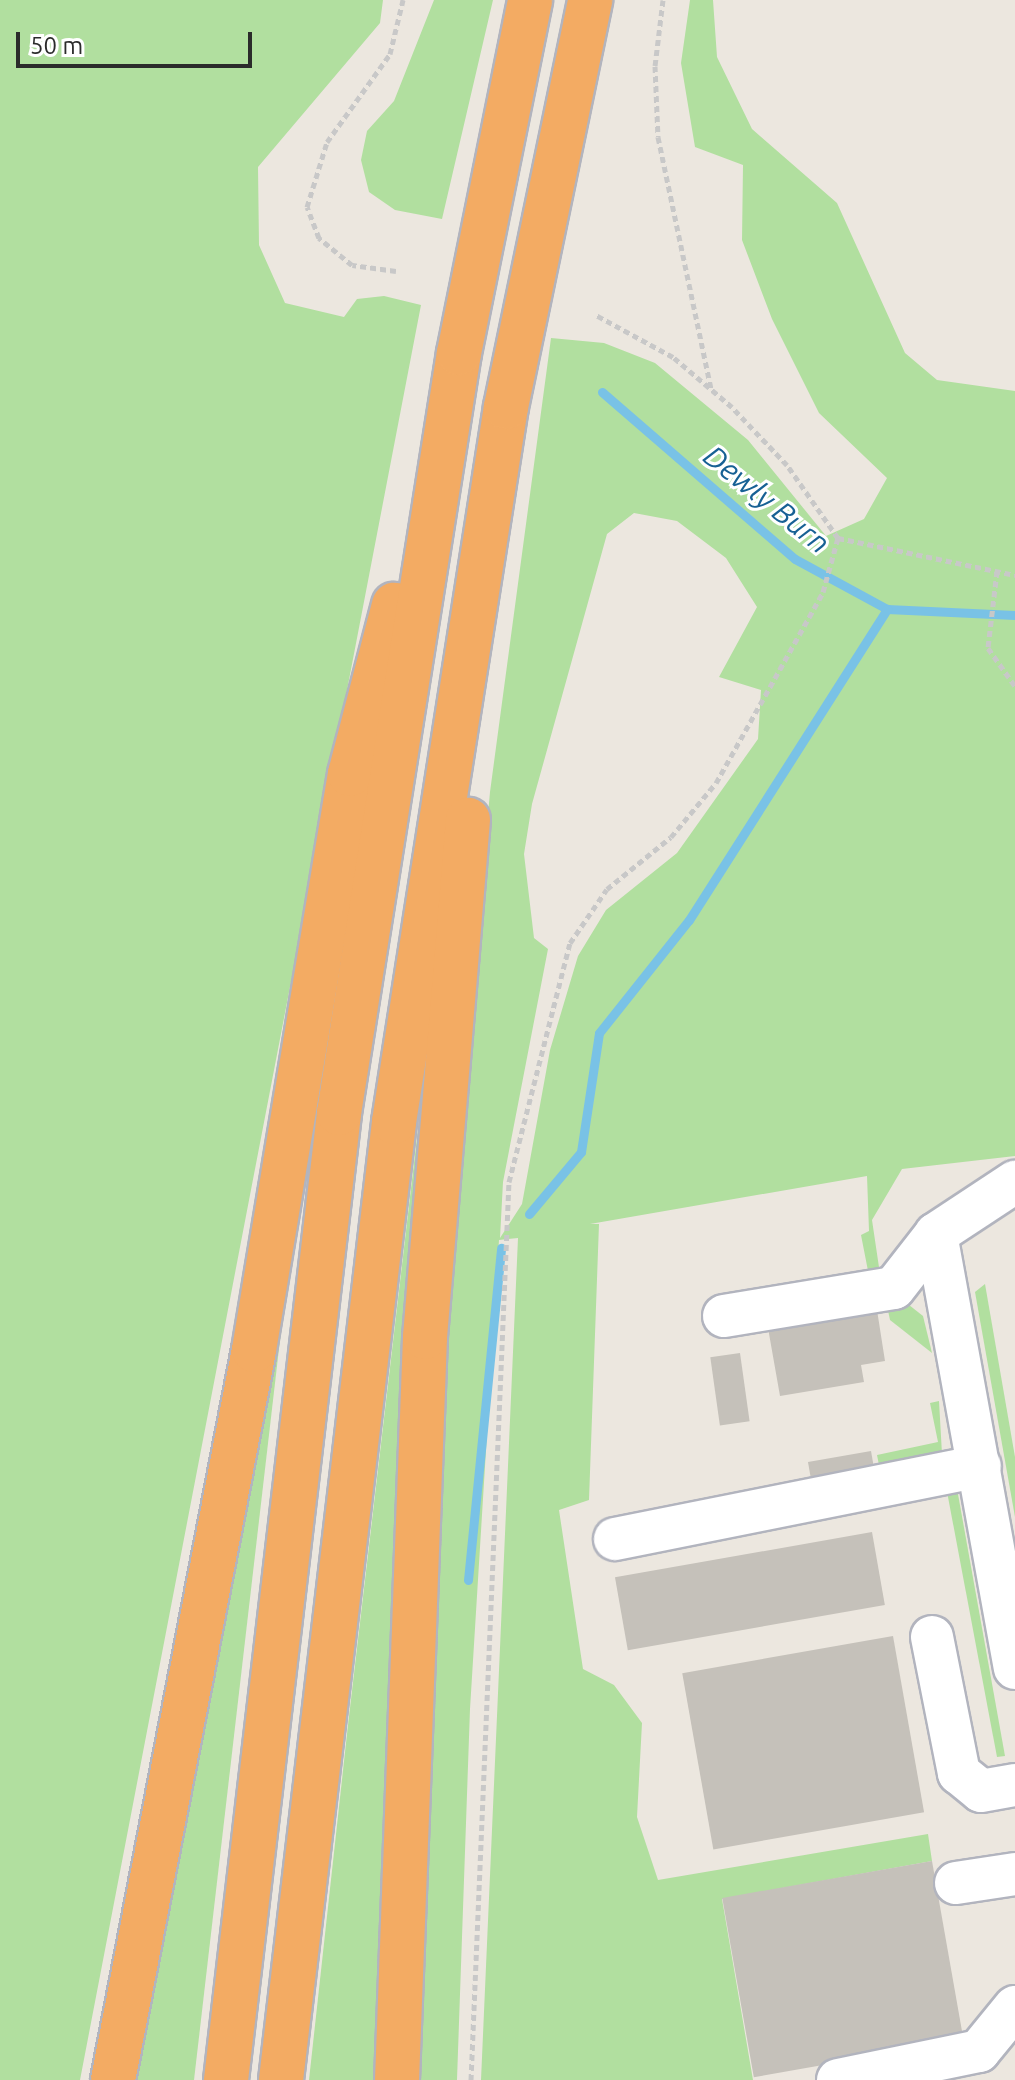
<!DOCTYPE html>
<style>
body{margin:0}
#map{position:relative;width:1015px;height:2080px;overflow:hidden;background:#ece7df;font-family:Ubuntu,sans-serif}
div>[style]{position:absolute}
.green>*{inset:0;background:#b1df9f}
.stream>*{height:9px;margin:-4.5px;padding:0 4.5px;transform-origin:4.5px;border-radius:4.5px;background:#79c2e6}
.building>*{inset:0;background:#c5c1ba;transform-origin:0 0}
.path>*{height:5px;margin-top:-2.5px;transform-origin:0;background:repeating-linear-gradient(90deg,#c8c8c8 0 6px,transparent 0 10px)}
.roads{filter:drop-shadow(2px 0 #b2b4be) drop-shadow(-2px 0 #b2b4be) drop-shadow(0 2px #b2b4be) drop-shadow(0 -2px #b2b4be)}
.minor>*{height:42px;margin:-21px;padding:0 21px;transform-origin:21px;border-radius:21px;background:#fff}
.highway>*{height:44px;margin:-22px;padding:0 22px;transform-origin:22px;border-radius:22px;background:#f3ab63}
span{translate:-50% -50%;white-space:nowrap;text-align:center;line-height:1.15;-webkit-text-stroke:6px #fff;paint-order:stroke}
.water-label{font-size:30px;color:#176194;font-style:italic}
.scale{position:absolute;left:16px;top:32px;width:236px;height:36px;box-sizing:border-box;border:4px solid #2b2b2b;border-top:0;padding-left:10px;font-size:24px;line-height:28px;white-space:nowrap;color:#2b2b2b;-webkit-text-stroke:6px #fff;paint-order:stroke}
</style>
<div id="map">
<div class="green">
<div style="clip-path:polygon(0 0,383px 0,380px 23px,258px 167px,259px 245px,285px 303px,344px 317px,357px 299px,384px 296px,421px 305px,80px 2080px,0 2080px)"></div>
<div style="clip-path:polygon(434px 0,493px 0,442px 219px,395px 210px,369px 192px,361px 160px,367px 131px,394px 101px)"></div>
<div style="clip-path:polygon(evenodd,690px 0,713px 0,717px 57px,752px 129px,837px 203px,905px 353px,937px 380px,1015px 391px,1015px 1156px,902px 1169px,872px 1220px,880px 1274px,869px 1276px,861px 1235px,869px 1231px,867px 1176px,590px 1224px,599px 1224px,589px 1500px,559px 1510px,583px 1669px,614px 1685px,642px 1723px,637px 1817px,658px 1880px,928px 1834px,932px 1861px,722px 1899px,753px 2080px,481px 2080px,518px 1238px,499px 1240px,470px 1709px,457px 2080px,415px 2080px,429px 1633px,459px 1137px,490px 792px,551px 338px,604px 343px,655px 363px,748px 440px,826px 536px,864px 519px,887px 478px,819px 413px,772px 319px,742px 240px,743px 165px,695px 147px,681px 63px,690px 0,634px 513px,677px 521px,726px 558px,757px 607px,719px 677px,761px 690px,758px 739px,677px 853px,606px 910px,578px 956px,550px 1050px,522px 1204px,500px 1238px,503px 1182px,548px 949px,534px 938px,524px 854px,532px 804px,607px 534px,634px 513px)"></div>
<div style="clip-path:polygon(432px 1010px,379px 2080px,309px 2080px,348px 1725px)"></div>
<div style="clip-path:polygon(290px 1254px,194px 2080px,120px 2080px)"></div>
<div style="clip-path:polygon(985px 1284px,1015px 1457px,1015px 1517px,975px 1292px)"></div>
<div style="clip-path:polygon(886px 1301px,904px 1301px,923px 1316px,932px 1353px,890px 1320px)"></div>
<div style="clip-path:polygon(939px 1401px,942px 1454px,881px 1475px,877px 1455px,938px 1442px,930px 1403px)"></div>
<div style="clip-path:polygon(945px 1481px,956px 1483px,1005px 1756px,997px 1757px)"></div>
</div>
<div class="stream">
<div style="left:602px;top:392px;width:255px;rotate:40.9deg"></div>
<div style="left:795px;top:559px;width:105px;rotate:28.5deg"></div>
<div style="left:887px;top:609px;width:128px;rotate:2.7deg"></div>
<div style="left:529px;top:1214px;width:81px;rotate:-50deg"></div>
<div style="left:581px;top:1152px;width:120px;rotate:-81.4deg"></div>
<div style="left:599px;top:1033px;width:144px;rotate:-51.5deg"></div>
<div style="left:689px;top:920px;width:369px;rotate:-57.5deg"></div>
<div style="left:468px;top:1580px;width:334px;rotate:-84.3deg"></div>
</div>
<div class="building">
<div style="clip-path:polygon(877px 1310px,885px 1361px,861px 1365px,864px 1382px,780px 1396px,768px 1328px)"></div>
<div style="left:740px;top:1353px;width:69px;height:30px;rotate:82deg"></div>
<div style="left:871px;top:1451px;width:23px;height:64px;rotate:80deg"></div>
<div style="left:872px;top:1532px;width:74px;height:261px;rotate:80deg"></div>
<div style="left:893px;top:1636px;width:179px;height:214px;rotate:80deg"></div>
<div style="left:932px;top:1861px;width:182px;height:213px;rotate:80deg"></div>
</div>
<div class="path">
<div style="left:663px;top:0;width:66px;rotate:96.9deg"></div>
<div style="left:655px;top:66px;width:71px;rotate:87.6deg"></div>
<div style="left:658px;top:137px;width:258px;rotate:78.1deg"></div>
<div style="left:396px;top:271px;width:44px;rotate:-172.2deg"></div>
<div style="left:352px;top:265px;width:43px;rotate:-140.7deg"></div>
<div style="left:319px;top:238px;width:33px;rotate:-111deg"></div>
<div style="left:307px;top:207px;width:68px;rotate:-72.9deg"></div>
<div style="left:327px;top:142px;width:108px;rotate:-54.4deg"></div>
<div style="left:390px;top:54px;width:56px;rotate:-76.5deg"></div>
<div style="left:838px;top:538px;width:181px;rotate:11.8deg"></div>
<div style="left:997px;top:571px;width:78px;rotate:96.7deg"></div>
<div style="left:988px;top:648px;width:47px;rotate:54.6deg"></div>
<div style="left:471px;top:2080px;width:899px;rotate:-87.58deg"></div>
<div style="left:509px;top:1182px;width:247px;rotate:-75.7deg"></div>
<div style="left:570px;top:943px;width:65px;rotate:-55.6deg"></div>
<div style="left:607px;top:889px;width:82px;rotate:-39.1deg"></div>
<div style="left:671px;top:837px;width:70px;rotate:-50.2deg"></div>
<div style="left:716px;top:783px;width:219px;rotate:-60.7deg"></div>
<div style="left:823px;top:592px;width:56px;rotate:-74.5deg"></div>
<div style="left:838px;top:538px;width:89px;rotate:-124.9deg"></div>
<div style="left:787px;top:465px;width:80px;rotate:-133.5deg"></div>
<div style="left:732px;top:407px;width:77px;rotate:-139.7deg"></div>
<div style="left:673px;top:357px;width:88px;rotate:-151.4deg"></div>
</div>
<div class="roads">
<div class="minor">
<div style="left:936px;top:1234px;width:441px;rotate:79.7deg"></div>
<div style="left:724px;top:1316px;width:172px;rotate:-9.4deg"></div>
<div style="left:894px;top:1288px;width:68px;rotate:-52.1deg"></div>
<div style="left:936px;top:1234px;width:95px;rotate:-33.4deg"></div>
<div style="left:615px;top:1539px;width:372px;rotate:-11.3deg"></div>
<div style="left:932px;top:1637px;width:139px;rotate:78.8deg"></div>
<div style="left:959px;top:1773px;width:28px;rotate:39deg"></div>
<div style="left:981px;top:1791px;width:35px;rotate:-10deg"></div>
<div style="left:956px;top:1883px;width:60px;rotate:-8.7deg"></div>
<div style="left:838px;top:2080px;width:144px;rotate:-11.6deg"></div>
<div style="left:979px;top:2051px;width:57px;rotate:-50.7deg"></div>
</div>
<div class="highway">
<div style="left:113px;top:2080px;width:743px;rotate:-79.07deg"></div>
<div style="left:254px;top:1350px;width:584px;rotate:-80.54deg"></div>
<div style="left:350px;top:774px;width:175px;rotate:-75.4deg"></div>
<div style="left:226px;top:2080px;width:974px;rotate:-83.33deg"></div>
<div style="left:339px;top:1113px;width:769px;rotate:-81.03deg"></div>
<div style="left:459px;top:353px;width:360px;rotate:-78.6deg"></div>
<div style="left:281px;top:2080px;width:965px;rotate:-83.27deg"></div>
<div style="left:394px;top:1122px;width:724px;rotate:-81.1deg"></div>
<div style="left:506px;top:407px;width:416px;rotate:-78.3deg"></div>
<div style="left:397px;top:2080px;width:744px;rotate:-87.84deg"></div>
<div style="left:425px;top:1337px;width:519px;rotate:-85.25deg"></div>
</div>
</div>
<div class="water-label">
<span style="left:767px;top:499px;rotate:39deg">Dewly Burn</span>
</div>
<div class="scale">50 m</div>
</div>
